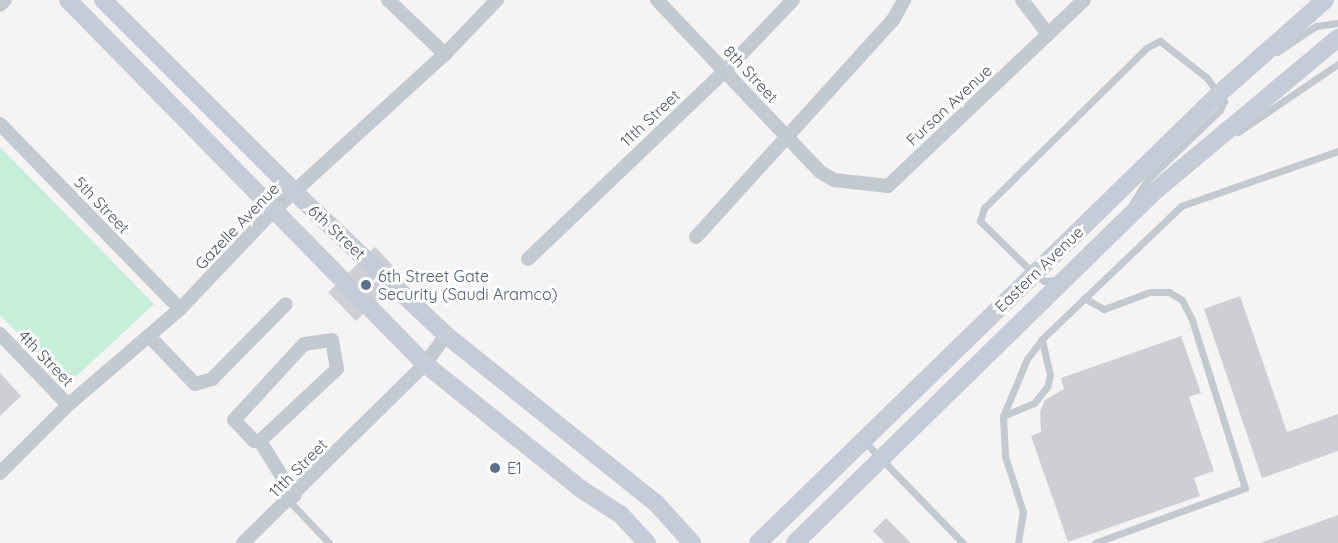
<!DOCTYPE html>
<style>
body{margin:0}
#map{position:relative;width:1338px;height:543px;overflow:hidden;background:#f5f3f3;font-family:Quicksand,sans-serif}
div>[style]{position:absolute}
.green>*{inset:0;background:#c5efd9}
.building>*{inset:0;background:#cdcfd5;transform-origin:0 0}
.lane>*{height:7px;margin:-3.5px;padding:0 3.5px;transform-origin:3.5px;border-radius:3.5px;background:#c2c9d1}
.street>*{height:14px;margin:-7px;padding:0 7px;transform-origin:7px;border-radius:7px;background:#c2c9d1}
.secondary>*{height:18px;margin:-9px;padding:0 9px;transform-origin:9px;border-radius:9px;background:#c5ccd8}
.dots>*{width:16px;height:16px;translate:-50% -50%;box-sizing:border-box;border:3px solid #fff;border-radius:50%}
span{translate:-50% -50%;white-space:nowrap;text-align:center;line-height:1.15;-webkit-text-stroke:6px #fff;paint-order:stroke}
.street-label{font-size:16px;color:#4b5460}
.service-label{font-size:16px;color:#4e5e75}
.left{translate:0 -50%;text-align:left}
</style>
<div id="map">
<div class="green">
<div style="clip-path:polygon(0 147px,154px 304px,68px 384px,0 315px)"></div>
</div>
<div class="building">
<div style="left:375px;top:247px;width:40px;height:65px;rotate:46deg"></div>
<div style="clip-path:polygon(1240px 296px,1287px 432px,1338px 414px,1338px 451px,1262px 478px,1204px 309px)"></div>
<div style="clip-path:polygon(1181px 336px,1201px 393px,1189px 397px,1214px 471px,1194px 478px,1200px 496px,1068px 542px,1031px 436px,1041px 432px,1040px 412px,1045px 400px,1064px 389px,1061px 378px)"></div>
<div style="clip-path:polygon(0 373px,21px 396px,0 416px)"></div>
<div style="clip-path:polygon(1338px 515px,1338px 543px,1260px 543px)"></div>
<div style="clip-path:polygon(886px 518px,911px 543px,885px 543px,873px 531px)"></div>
</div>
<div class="lane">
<div style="left:1277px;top:52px;width:47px;rotate:-33.7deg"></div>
<div style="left:1316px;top:26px;width:22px;rotate:-8deg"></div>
<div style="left:1238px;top:132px;width:121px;rotate:-34.2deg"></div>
<div style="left:1059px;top:280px;width:15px;rotate:176deg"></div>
<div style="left:1044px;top:281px;width:12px;rotate:-145deg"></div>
<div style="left:1034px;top:274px;width:76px;rotate:-135.5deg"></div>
<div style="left:980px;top:221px;width:14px;rotate:-73deg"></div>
<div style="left:984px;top:208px;width:228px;rotate:-44.6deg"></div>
<div style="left:1146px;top:48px;width:16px;rotate:-27deg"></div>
<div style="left:1160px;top:41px;width:60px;rotate:38.2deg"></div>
<div style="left:1207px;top:78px;width:29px;rotate:54deg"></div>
<div style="left:1224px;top:101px;width:10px;rotate:114deg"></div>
<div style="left:1220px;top:110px;width:101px;rotate:136.2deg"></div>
<div style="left:1147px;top:180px;width:26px;rotate:122deg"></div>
<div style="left:1084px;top:298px;width:23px;rotate:29deg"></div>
<div style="left:1104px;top:309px;width:49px;rotate:-20.3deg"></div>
<div style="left:1150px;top:292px;width:19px"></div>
<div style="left:1169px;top:292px;width:15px;rotate:32deg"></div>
<div style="left:1182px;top:300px;width:22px;rotate:63deg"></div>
<div style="left:1192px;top:320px;width:176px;rotate:72.5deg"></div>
<div style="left:1245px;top:488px;width:160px;rotate:159.9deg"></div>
<div style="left:1003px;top:416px;width:34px;rotate:-23deg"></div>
<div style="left:1034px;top:403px;width:21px;rotate:-51deg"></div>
<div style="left:1047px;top:387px;width:12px;rotate:-76deg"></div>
<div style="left:1050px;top:375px;width:37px;rotate:-103deg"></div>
<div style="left:864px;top:441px;width:142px;rotate:45.9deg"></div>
<div style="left:289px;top:501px;width:58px;rotate:46.4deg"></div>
<div style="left:1018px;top:543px;width:31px;rotate:-81deg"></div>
<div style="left:1023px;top:512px;width:59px;rotate:-107.8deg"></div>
<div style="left:1005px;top:456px;width:40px;rotate:-92.9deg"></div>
<div style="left:1003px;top:416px;width:62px;rotate:-67.2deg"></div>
<div style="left:1027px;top:359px;width:25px;rotate:-53deg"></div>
<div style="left:1042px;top:339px;width:192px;rotate:-43.7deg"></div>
<div style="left:1181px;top:206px;width:166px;rotate:-19.3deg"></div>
</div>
<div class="street">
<div style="left:388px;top:0;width:79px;rotate:43.5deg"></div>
<div style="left:657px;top:0;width:236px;rotate:46.5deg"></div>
<div style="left:819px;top:171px;width:17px;rotate:31deg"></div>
<div style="left:834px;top:180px;width:54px;rotate:6.3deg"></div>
<div style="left:888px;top:186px;width:270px;rotate:-43.5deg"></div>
<div style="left:1022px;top:0;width:43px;rotate:52.6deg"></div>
<div style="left:0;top:5px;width:7px;rotate:-45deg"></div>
<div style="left:0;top:124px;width:258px;rotate:45.8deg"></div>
<div style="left:696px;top:237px;width:293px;rotate:-47.8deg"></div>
<div style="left:893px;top:20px;width:23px;rotate:-61deg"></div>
<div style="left:528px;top:259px;width:272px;rotate:-43.7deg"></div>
<div style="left:725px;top:71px;width:98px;rotate:-46.2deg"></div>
<div style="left:0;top:334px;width:98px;rotate:46.2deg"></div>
<div style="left:149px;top:336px;width:66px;rotate:46.2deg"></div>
<div style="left:195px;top:384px;width:18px;rotate:-16deg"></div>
<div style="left:212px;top:379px;width:105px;rotate:-45.4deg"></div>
<div style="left:260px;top:441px;width:105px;rotate:-43.1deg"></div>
<div style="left:337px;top:369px;width:29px;rotate:-100deg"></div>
<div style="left:332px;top:340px;width:28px;rotate:172deg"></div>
<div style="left:304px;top:344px;width:103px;rotate:132.6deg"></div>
<div style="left:234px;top:420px;width:29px;rotate:46deg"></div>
<div style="left:254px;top:441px;width:6px"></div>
<div style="left:260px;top:441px;width:65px;rotate:58.3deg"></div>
<div style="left:0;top:473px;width:96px;rotate:-45deg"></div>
<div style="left:68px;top:405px;width:148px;rotate:-40.6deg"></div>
<div style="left:180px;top:309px;width:137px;rotate:-46.5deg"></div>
<div style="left:274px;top:210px;width:231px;rotate:-42.4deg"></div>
<div style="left:445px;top:54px;width:75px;rotate:-46.1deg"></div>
<div style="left:243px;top:543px;width:255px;rotate:-44.5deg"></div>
<div style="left:425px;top:364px;width:36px;rotate:-54deg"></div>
</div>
<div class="secondary">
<div style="left:68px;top:0;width:510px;rotate:45.56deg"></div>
<div style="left:425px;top:364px;width:200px;rotate:38.7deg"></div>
<div style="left:581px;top:489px;width:48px;rotate:33deg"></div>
<div style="left:621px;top:515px;width:38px;rotate:47deg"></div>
<div style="left:103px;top:0;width:286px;rotate:45deg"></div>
<div style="left:305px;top:202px;width:194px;rotate:43.3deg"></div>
<div style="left:446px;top:335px;width:269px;rotate:38.7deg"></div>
<div style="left:656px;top:503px;width:54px;rotate:48deg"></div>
<div style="left:758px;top:543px;width:646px;rotate:-44.25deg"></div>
<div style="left:1221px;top:92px;width:139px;rotate:-41.5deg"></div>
<div style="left:795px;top:543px;width:503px;rotate:-44.36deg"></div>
<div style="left:1155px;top:191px;width:239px;rotate:-39.9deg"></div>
</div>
<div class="dots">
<div style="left:366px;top:285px;background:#5c6f8a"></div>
<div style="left:495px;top:468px;background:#5c6f8a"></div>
</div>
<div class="street-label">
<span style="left:751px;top:74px;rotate:47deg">8th Street</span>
<span style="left:949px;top:105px;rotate:-43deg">Fursan Avenue</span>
<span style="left:650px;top:118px;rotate:-43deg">11th Street</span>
<span style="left:102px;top:205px;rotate:46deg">5th Street</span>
<span style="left:237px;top:226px;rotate:-46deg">Gazelle Avenue</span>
<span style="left:337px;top:232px;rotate:43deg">6th Street</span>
<span style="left:1039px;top:269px;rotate:-44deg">Eastern Avenue</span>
<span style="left:46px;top:358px;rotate:46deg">4th Street</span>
<span style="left:298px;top:468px;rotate:-45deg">11th Street</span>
</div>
<div class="service-label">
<span class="left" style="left:378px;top:285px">6th Street Gate<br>Security (Saudi Aramco)</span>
<span class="left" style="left:507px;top:468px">E1</span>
</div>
</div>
